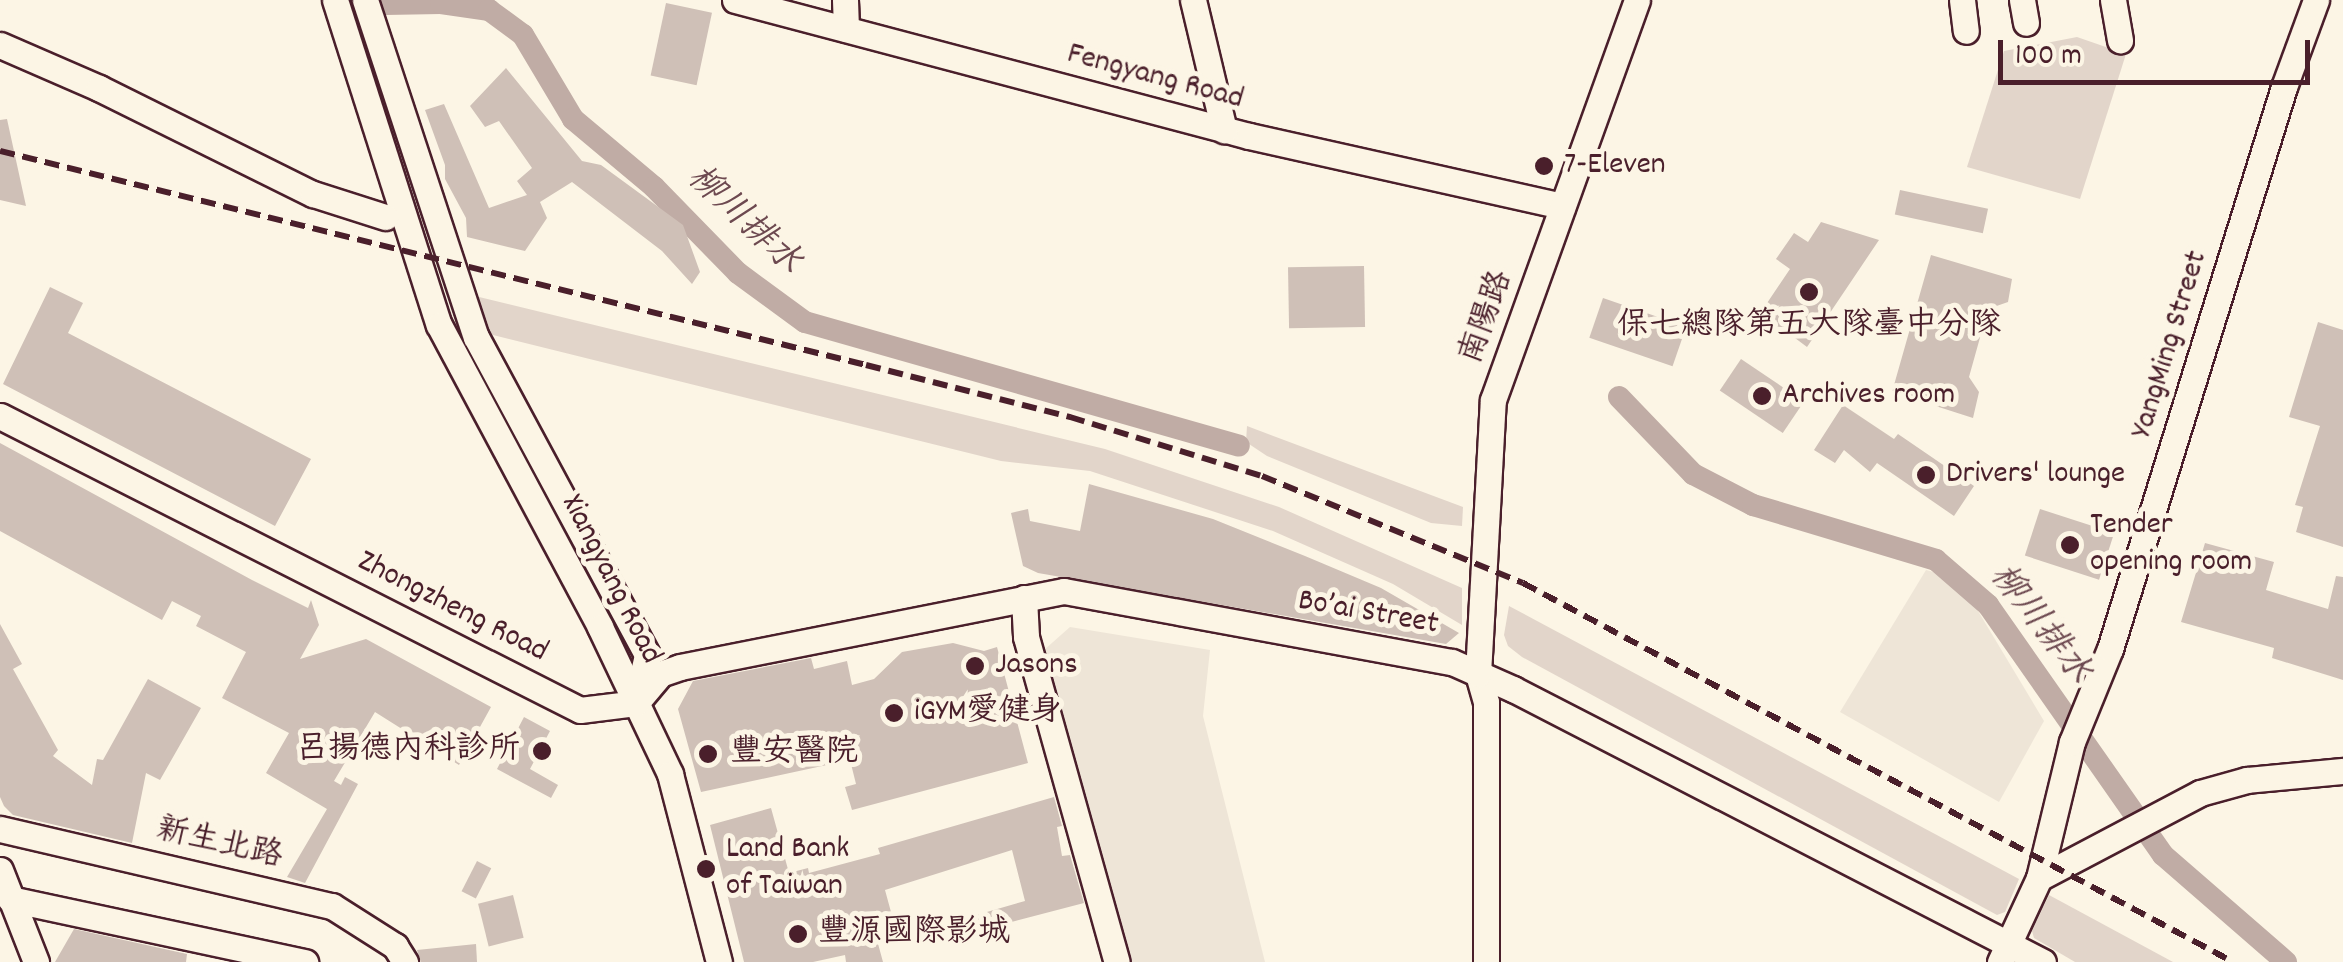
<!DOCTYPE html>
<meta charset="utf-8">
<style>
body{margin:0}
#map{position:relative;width:2343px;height:962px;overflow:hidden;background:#fcf5e5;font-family:Dekko,"LXGW WenKai TC",sans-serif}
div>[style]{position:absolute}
.built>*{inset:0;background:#eee5d7}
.green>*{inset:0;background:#e2d5ca}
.canal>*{height:22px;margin:-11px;padding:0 11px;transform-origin:11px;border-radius:11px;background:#c0aca5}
.building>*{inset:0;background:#cfc0b7;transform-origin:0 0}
.roads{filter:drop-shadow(2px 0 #4a1f2b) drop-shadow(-2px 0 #4a1f2b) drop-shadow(0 2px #4a1f2b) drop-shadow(0 -2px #4a1f2b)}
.minor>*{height:25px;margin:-12.5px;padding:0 12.5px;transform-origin:12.5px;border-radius:12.5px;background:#fcf5e5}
.rail>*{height:6px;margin-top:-3px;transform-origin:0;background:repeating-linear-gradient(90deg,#4a1f2b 0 15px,transparent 0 23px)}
.dots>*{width:28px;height:28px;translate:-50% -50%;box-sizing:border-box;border:5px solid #fcf5e5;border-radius:50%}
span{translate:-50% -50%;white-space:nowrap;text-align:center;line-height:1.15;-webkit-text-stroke:10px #fcf5e5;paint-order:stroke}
.street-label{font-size:32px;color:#4a1f2b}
.poi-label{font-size:32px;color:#4a1f2b}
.left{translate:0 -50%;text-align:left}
.right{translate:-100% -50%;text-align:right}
.water-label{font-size:35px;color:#6d4950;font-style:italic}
.scale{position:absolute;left:1998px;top:40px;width:312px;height:45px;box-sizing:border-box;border:5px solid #4a1f2b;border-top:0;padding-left:12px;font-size:30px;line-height:35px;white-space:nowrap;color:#4a1f2b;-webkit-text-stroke:8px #fcf5e5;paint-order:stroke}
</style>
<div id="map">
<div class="built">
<div style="clip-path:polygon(1926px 570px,1948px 576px,1969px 596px,2044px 721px,1999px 802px,1840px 712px)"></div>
<div style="clip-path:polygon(1070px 627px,1210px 650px,1203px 716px,1265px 962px,1130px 962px,1044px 650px)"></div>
</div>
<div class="green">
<div style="clip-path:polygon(2077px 37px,2126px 54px,2080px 199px,1967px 167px,2004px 51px)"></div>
<div style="clip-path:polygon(475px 296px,1105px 449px,1279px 507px,1462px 588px,1462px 625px,1393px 584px,1273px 531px,1090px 471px,1001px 461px,493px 335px,483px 327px)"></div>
<div style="clip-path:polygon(1247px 426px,1463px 507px,1462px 526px,1431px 523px,1267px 456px,1246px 442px)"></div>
<div style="clip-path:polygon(1509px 606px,2019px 879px,2005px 912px,1997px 915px,1522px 657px,1508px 646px,1504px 635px)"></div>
<div style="clip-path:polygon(2049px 895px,2173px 962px,2075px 962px,2034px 938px,2032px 931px)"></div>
</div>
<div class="canal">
<div style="left:378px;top:0;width:8px;rotate:30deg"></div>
<div style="left:385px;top:4px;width:56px;rotate:-1deg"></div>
<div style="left:441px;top:3px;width:49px;rotate:8.3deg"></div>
<div style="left:489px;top:10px;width:42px;rotate:36.3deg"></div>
<div style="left:523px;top:35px;width:98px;rotate:59.2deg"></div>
<div style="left:573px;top:119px;width:106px;rotate:40deg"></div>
<div style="left:654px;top:187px;width:120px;rotate:45.7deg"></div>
<div style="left:738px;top:273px;width:83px;rotate:36.2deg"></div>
<div style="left:805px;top:322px;width:451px;rotate:15.9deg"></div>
<div style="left:1619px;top:397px;width:107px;rotate:46.1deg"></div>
<div style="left:1693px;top:474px;width:68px;rotate:27.3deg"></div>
<div style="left:1753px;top:505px;width:191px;rotate:16.7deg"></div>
<div style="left:1936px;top:560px;width:69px;rotate:40.9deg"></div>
<div style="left:1988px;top:605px;width:305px;rotate:55deg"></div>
<div style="left:2163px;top:855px;width:163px;rotate:41deg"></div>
</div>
<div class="building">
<div style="left:666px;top:3px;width:47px;height:74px;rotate:12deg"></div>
<div style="clip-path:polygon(506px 68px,582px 161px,601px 165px,683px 225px,700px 272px,692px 284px,662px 251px,572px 182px,540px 202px,547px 218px,525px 251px,467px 237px,466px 218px,445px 179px,445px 165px,425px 110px,444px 104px,489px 208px,527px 195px,517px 181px,532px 168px,499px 121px,485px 127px,470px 106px)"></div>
<div style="clip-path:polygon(7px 119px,26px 206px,0 200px,0 120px)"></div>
<div style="left:1900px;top:190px;width:90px;height:25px;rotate:12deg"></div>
<div style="clip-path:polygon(1821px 222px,1879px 240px,1807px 347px,1787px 332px,1782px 338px,1759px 315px,1790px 269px,1776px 259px,1794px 233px,1808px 242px)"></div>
<div style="clip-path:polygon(1931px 255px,2012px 279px,2008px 302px,1988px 309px,1969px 377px,1979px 392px,1973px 418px,1892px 392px)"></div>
<div style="left:1364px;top:266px;width:61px;height:76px;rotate:89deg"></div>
<div style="clip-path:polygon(50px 287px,83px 303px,68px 333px,311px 459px,275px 526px,3px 384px)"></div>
<div style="left:1603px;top:298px;width:88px;height:42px;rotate:19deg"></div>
<div style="clip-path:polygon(2318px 322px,2343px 330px,2343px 547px,2296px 532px,2303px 507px,2295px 505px,2320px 426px,2289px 417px)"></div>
<div style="left:1741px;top:359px;width:76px;height:38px;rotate:34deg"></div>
<div style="clip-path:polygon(1843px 405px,1894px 439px,1898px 434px,1974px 486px,1954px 516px,1877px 463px,1870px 472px,1844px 450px,1835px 463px,1814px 450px)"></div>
<div style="clip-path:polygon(0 443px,252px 580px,308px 608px,311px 600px,319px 625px,300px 659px,366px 639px,491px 707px,459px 765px,375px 712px,334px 781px,341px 785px,345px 777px,358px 784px,305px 883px,287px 877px,327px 809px,266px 773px,289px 733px,222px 698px,246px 652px,196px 626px,201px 616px,172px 601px,162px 620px,0 531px)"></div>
<div style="clip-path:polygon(1089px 484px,1213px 519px,1305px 556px,1381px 588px,1459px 633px,1446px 644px,1038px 573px,1023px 566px,1011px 513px,1028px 509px,1030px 521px,1080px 531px)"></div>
<div style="left:2040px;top:509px;width:78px;height:49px;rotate:18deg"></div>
<div style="clip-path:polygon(2205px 543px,2274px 562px,2266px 590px,2328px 609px,2336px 576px,2343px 577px,2343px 680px,2272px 658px,2274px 648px,2181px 622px)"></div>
<div style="clip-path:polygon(0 624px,22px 664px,13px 669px,58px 750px,53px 756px,92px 785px,97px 759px,103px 760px,148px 679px,201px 708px,160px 780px,146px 773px,132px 843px,13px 815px,4px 806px,0 797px)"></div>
<div style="clip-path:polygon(953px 643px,984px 651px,997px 647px,1028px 763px,852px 810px,845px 787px,856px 784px,850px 760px,701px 792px,678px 709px,693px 681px,811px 658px,814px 669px,847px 661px,852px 685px,874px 679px,902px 652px)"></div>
<div style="clip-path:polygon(524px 717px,550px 731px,530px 769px,558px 785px,551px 798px,497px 769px)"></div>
<div style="clip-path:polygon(1054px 797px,1062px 826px,1057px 827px,1062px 856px,1070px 855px,1084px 903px,977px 931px,973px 916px,1025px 901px,1012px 850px,885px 890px,891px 912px,871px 918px,883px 962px,846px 962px,845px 955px,813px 962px,744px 962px,710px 825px,771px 808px,789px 873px,808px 868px,809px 873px,880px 854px,878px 848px)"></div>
<div style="left:477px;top:861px;width:16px;height:34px;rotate:27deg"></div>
<div style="left:513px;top:895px;width:44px;height:36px;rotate:76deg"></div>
<div style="clip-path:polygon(74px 929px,187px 954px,186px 962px,55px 962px)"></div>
<div style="clip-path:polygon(476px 944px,477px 962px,421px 962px,417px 950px)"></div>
</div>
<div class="roads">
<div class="minor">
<div style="left:335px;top:0;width:341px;rotate:72.3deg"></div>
<div style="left:439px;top:325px;width:342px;rotate:61.9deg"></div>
<div style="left:600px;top:627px;width:163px;rotate:64.5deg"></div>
<div style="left:670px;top:774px;width:194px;rotate:75.4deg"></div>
<div style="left:365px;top:0;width:355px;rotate:71.8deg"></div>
<div style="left:476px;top:337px;width:361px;rotate:61.7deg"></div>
<div style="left:647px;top:655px;width:44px;rotate:103.1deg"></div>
<div style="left:735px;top:0;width:532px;rotate:14.82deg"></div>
<div style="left:1249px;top:136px;width:321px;rotate:12.6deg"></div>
<div style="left:845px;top:0;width:29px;rotate:88deg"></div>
<div style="left:1193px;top:0;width:134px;rotate:76.6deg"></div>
<div style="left:1962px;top:0;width:31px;rotate:83deg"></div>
<div style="left:2022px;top:0;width:23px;rotate:80deg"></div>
<div style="left:2113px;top:0;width:41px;rotate:80.1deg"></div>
<div style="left:0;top:45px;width:108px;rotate:23.5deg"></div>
<div style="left:99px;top:88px;width:239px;rotate:26.4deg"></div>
<div style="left:313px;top:194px;width:76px;rotate:17.7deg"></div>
<div style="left:0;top:416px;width:650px;rotate:26.88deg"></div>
<div style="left:580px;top:710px;width:56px;rotate:-7.1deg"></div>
<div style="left:1024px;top:598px;width:39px;rotate:87deg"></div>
<div style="left:1026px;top:637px;width:337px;rotate:74.4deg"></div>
<div style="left:636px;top:703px;width:38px;rotate:-50deg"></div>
<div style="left:660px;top:674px;width:21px;rotate:-19deg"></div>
<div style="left:680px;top:667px;width:391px;rotate:-11.2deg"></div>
<div style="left:1064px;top:591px;width:394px;rotate:10.4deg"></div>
<div style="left:1452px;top:662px;width:67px;rotate:23.9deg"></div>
<div style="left:1513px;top:689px;width:596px;rotate:27.25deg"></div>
<div style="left:0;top:829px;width:341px;rotate:13.1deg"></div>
<div style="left:332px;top:906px;width:75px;rotate:32.4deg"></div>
<div style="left:395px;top:946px;width:19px;rotate:58deg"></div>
<div style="left:0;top:870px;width:99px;rotate:68.6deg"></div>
<div style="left:2039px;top:878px;width:182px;rotate:-27.8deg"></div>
<div style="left:2200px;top:793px;width:49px;rotate:-15.5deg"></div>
<div style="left:2247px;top:780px;width:96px;rotate:-5.4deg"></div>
<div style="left:10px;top:899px;width:302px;rotate:12.1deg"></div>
<div style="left:1486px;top:962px;width:260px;rotate:-90deg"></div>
<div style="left:1486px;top:702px;width:29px;rotate:-106deg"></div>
<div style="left:1478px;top:674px;width:274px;rotate:-86.9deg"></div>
<div style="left:1493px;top:400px;width:425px;rotate:-70.2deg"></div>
<div style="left:2000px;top:962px;width:93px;rotate:-65.1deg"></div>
<div style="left:2039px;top:878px;width:140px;rotate:-76.4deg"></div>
<div style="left:2072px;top:742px;width:100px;rotate:-67.8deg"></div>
<div style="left:2110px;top:649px;width:588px;rotate:-72.8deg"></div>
<div style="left:2284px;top:87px;width:93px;rotate:-69.8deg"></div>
</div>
</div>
<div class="rail">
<div style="left:0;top:151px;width:892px;rotate:13.88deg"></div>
<div style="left:866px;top:365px;width:211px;rotate:14.3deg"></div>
<div style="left:1070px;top:417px;width:201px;rotate:17.1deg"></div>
<div style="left:1262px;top:476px;width:282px;rotate:22.3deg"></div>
<div style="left:1523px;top:583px;width:805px;rotate:28.09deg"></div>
</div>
<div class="dots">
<div style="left:1544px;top:166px;background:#4a1f2b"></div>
<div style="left:1809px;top:292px;background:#4a1f2b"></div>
<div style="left:1762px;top:396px;background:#4a1f2b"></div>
<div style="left:1926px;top:475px;background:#4a1f2b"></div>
<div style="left:2070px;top:545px;background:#4a1f2b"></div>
<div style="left:975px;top:666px;background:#4a1f2b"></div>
<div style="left:894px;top:713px;background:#4a1f2b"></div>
<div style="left:542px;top:751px;background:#4a1f2b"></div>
<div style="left:708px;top:754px;background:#4a1f2b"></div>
<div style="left:706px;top:869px;background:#4a1f2b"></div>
<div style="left:798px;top:934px;background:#4a1f2b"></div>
</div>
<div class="street-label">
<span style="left:1155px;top:78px;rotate:15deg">Fengyang Road</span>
<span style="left:1488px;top:318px;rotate:-70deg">南陽路</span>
<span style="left:2171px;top:345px;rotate:-73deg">YangMing Street</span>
<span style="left:610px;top:580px;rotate:63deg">Xiangyang Road</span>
<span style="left:452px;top:608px;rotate:27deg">Zhongzheng Road</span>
<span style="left:1368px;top:614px;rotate:10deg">Bo’ai Street</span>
<span style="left:219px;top:845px;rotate:13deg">新生北路</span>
</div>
<div class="poi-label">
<span class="left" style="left:1564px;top:166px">7-Eleven</span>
<span style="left:1809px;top:327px">保七總隊第五大隊臺中分隊</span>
<span class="left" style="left:1782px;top:396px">Archives room</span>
<span class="left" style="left:1946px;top:475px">Drivers' lounge</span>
<span class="left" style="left:2090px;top:545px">Tender<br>opening room</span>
<span class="left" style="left:995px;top:666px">Jasons</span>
<span class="left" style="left:914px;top:713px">iGYM愛健身</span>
<span class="right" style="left:520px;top:751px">呂揚德內科診所</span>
<span class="left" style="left:730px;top:754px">豐安醫院</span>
<span class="left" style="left:726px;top:869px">Land Bank<br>of Taiwan</span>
<span class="left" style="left:818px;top:934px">豐源國際影城</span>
</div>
<div class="water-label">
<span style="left:743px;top:221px;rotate:43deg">柳川排水</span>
<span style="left:2039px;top:625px;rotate:52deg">柳川排水</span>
</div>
<div class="scale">100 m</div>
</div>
